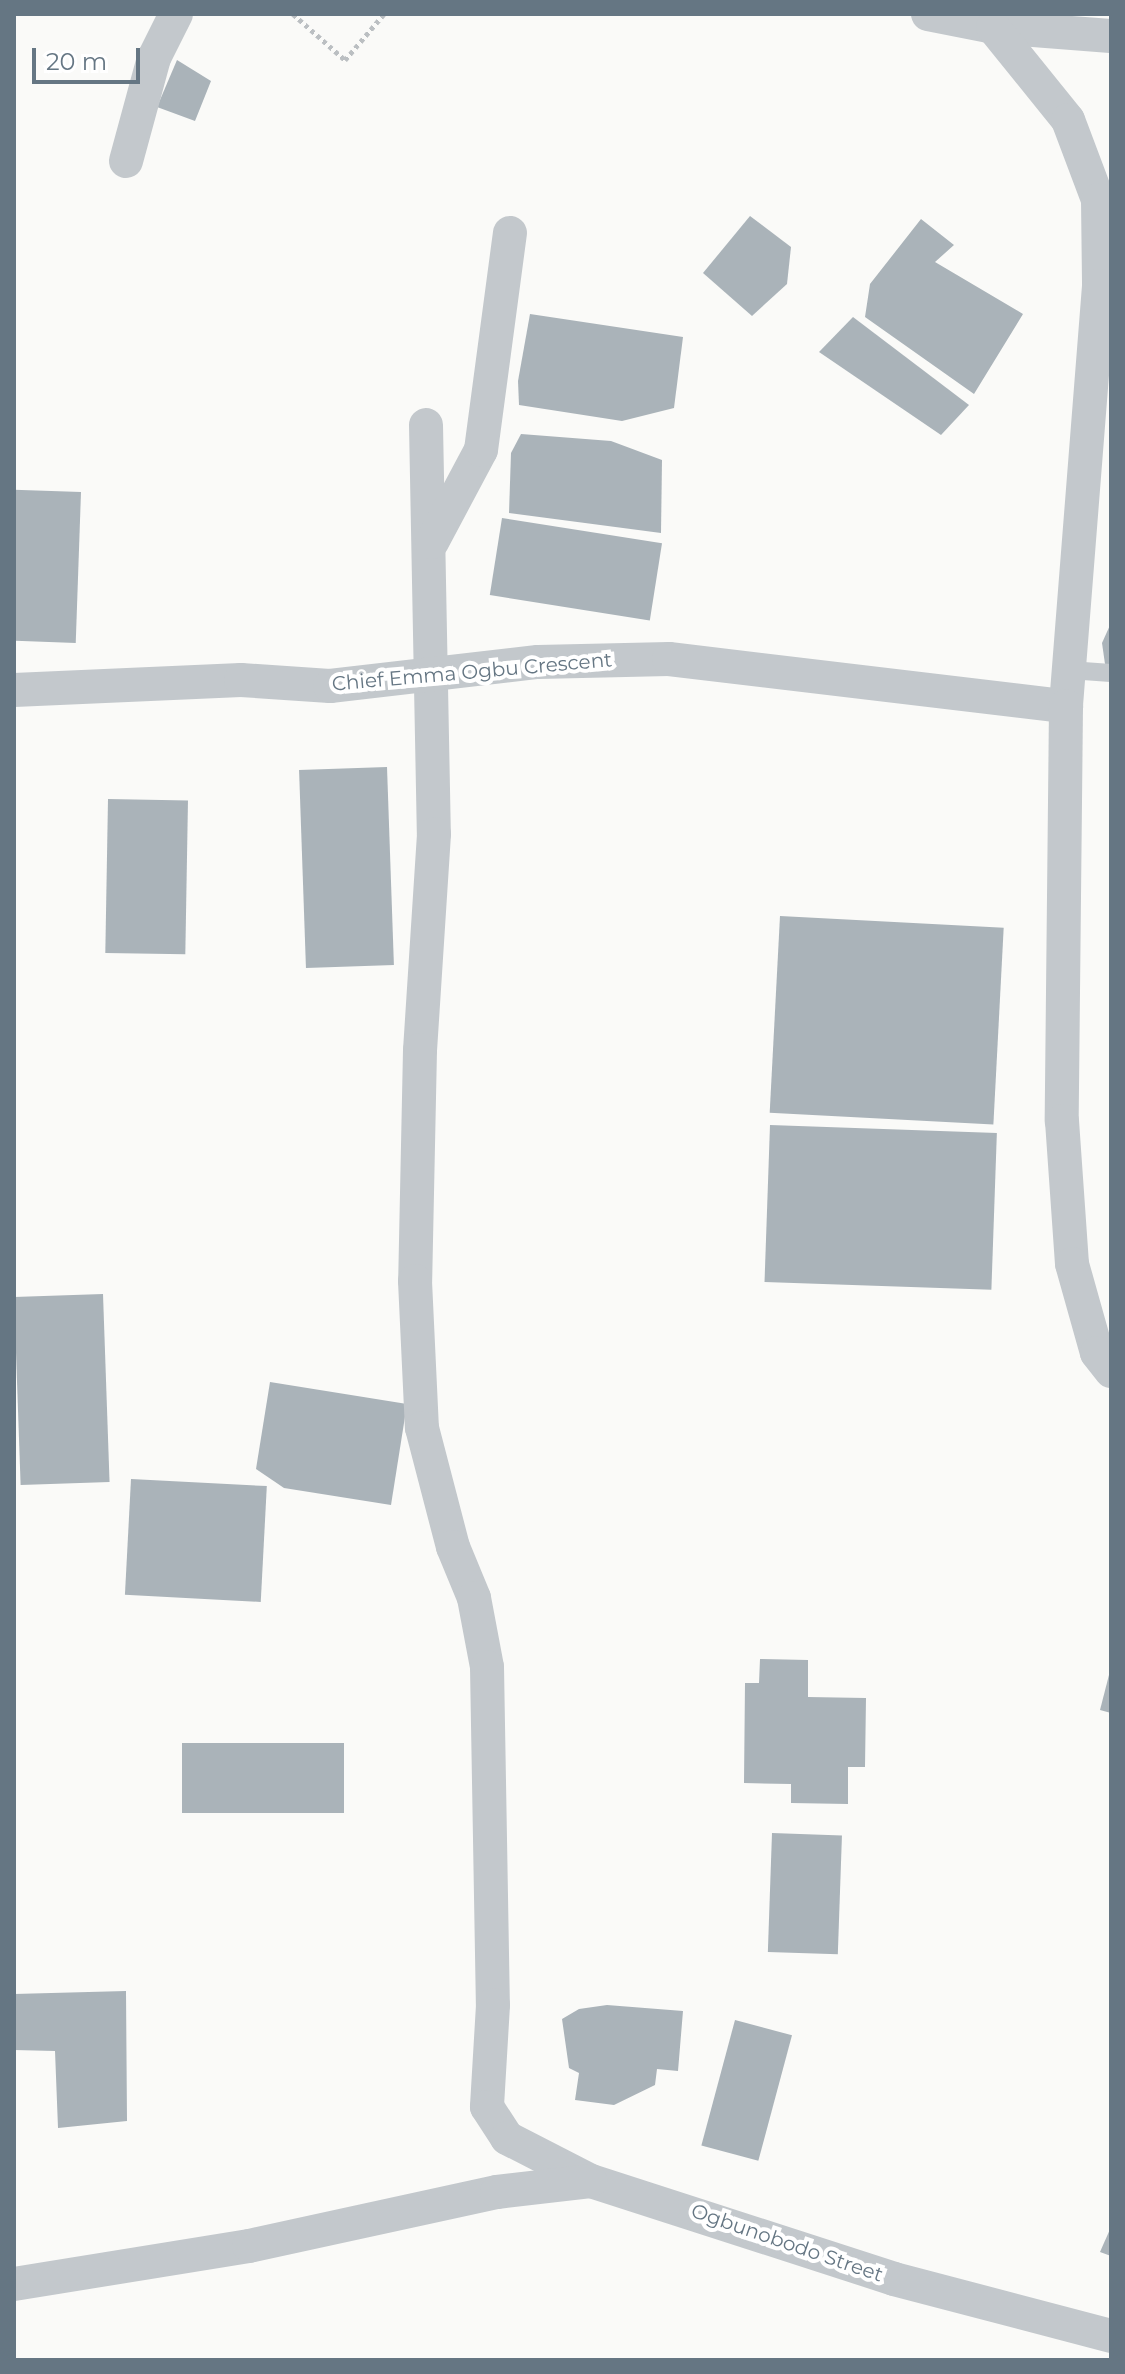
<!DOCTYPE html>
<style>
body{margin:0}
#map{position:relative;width:1125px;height:2374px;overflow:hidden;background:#fafaf8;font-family:Montserrat,sans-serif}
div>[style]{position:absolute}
.building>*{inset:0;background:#aab3b9;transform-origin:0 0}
.path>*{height:5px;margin-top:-2.5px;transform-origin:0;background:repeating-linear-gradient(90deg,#bbbfc2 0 4px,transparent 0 8px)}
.lane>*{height:18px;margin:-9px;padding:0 9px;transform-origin:9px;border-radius:9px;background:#c3c8cc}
.street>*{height:34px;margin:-17px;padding:0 17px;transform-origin:17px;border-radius:17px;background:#c3c8cc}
span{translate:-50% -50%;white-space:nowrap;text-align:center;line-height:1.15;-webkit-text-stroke:8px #fff;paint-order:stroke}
.street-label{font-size:20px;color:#657683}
.frame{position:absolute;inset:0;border:16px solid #657683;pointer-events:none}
.scale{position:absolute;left:32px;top:48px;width:108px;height:36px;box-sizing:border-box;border:4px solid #657683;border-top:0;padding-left:10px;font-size:24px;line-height:28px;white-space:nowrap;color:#657683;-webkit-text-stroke:6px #fff;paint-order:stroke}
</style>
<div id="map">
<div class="building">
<div style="clip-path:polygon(177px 60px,211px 81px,195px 121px,157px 107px)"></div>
<div style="clip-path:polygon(750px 216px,791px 247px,787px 284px,752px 316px,703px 273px)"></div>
<div style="clip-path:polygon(921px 219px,954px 245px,935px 262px,1023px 314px,974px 394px,865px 317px,870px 284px)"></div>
<div style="clip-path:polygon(530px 314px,683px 337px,674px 408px,622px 421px,519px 405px,518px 381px)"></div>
<div style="clip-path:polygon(853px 317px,969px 405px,941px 435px,819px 352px)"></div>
<div style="clip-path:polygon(521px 434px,611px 441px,662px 460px,661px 533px,509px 513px,511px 453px)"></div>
<div style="left:81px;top:492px;width:151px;height:67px;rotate:92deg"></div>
<div style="left:502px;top:518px;width:162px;height:78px;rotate:9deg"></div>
<div style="clip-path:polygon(1111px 623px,1111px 670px,1106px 671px,1102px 643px)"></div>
<div style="left:387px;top:767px;width:198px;height:88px;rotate:88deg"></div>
<div style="left:108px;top:799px;width:80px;height:154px;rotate:1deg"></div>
<div style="left:780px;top:916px;width:224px;height:197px;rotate:3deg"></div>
<div style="left:770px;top:1125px;width:227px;height:157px;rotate:2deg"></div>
<div style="left:103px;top:1294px;width:188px;height:89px;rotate:88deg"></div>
<div style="clip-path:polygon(270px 1382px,407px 1404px,391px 1505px,284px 1488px,256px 1469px)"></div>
<div style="left:131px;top:1479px;width:136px;height:116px;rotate:3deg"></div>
<div style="clip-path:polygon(760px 1659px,808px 1660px,808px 1697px,866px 1698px,865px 1767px,848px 1767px,848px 1804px,791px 1803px,791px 1784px,744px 1783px,745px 1683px,759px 1683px)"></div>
<div style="clip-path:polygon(1110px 1671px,1111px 1671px,1111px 1713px,1100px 1710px)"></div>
<div style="left:344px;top:1743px;width:70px;height:162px;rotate:90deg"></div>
<div style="left:772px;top:1833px;width:70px;height:119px;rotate:2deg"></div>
<div style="clip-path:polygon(126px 1991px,127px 2121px,58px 2128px,55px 2051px,14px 2050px,14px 1994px)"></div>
<div style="clip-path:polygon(607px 2005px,683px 2011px,678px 2071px,657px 2069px,655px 2085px,614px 2105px,575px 2100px,579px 2073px,569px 2068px,562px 2019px,579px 2009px)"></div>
<div style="left:735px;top:2020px;width:59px;height:130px;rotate:15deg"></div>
<div style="clip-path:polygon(1111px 2227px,1111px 2256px,1100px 2252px)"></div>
</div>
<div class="path">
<div style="left:293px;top:14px;width:69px;rotate:41.5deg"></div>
<div style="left:345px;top:60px;width:60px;rotate:-49.7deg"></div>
</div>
<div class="lane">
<div style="left:1069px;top:670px;width:42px;rotate:4.1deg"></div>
</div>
<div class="street">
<div style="left:928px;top:14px;width:66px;rotate:11.3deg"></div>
<div style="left:993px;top:27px;width:118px;rotate:4.4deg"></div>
<div style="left:993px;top:27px;width:119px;rotate:51.1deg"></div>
<div style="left:1068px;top:120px;width:85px;rotate:69.4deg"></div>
<div style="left:1098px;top:200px;width:86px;rotate:89.3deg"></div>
<div style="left:1099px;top:286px;width:421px;rotate:94.5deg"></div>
<div style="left:126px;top:161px;width:107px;rotate:-74.8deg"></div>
<div style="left:154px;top:58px;width:49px;rotate:-63.4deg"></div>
<div style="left:426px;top:425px;width:409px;rotate:88.9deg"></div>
<div style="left:434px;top:834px;width:216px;rotate:93.7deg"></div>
<div style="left:420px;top:1050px;width:231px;rotate:91.2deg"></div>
<div style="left:415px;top:1281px;width:147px;rotate:87.3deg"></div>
<div style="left:422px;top:1428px;width:123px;rotate:75.4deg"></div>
<div style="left:453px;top:1547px;width:55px;rotate:67.6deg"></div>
<div style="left:474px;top:1598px;width:70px;rotate:79.3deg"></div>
<div style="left:487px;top:1667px;width:338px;rotate:89deg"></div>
<div style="left:493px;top:2005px;width:102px;rotate:93.4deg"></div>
<div style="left:487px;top:2107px;width:37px;rotate:57deg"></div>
<div style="left:507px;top:2138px;width:94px;rotate:27.1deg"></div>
<div style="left:591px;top:2181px;width:318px;rotate:17.9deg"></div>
<div style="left:894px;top:2279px;width:224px;rotate:14.7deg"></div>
<div style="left:432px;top:542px;width:104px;rotate:-62deg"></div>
<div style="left:481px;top:450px;width:219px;rotate:-82.4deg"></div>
<div style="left:14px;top:690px;width:227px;rotate:-2.5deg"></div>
<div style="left:241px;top:680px;width:89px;rotate:3.9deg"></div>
<div style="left:330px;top:686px;width:209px;rotate:-6.6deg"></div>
<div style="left:538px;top:662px;width:131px;rotate:-1.3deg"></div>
<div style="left:669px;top:659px;width:400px;rotate:6.8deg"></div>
<div style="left:1066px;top:706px;width:415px;rotate:90.6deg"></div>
<div style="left:1062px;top:1121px;width:143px;rotate:86deg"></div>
<div style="left:1072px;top:1264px;width:92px;rotate:74.3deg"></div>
<div style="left:1097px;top:1353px;width:23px;rotate:52deg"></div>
<div style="left:14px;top:2284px;width:238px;rotate:-9.2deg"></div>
<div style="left:249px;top:2246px;width:254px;rotate:-12.3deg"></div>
<div style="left:497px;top:2192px;width:94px;rotate:-6.7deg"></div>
</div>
<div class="street-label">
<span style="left:472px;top:672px;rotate:-5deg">Chief Emma Ogbu Crescent</span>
<span style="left:787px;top:2243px;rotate:19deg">Ogbunobodo Street</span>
</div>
<div class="frame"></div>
<div class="scale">20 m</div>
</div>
